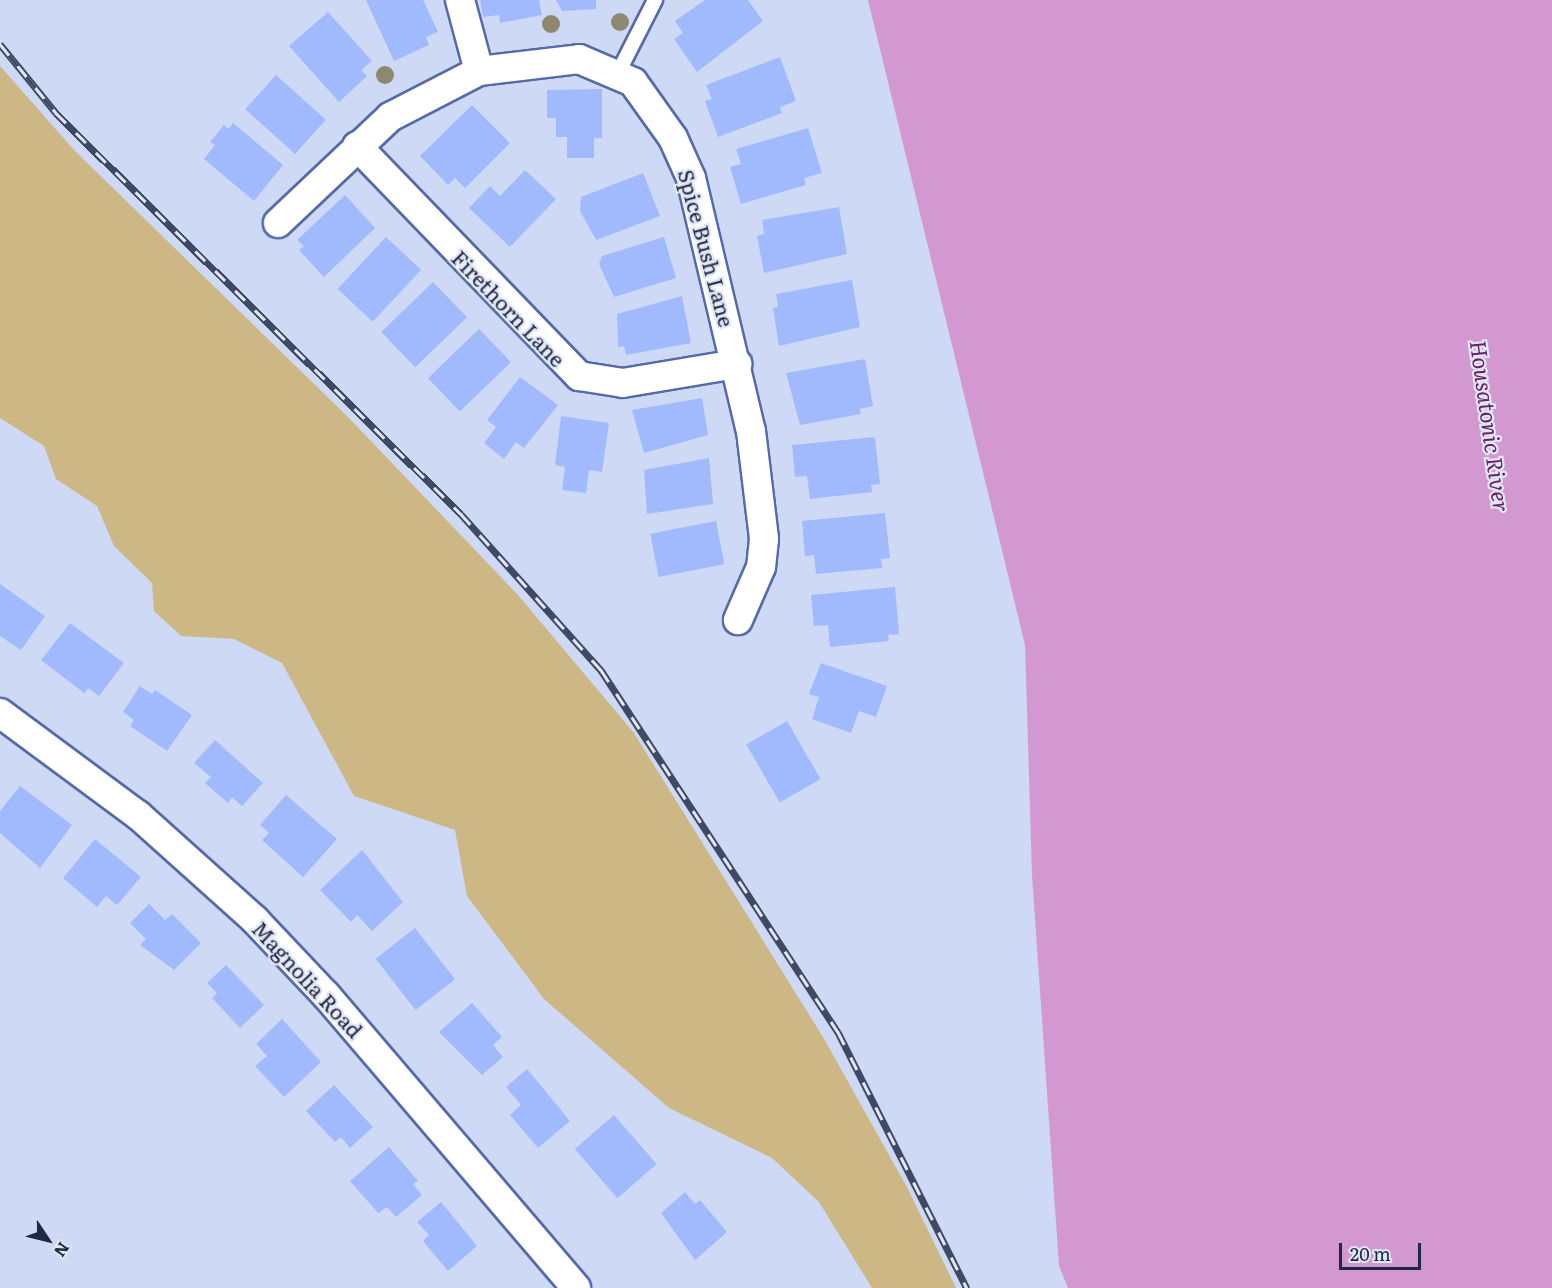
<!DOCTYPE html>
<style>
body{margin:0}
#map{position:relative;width:1552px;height:1288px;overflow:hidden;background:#ced9f5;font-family:Literata,serif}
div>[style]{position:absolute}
.green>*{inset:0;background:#cdb885}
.water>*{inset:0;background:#d498d1}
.building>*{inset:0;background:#a1bafd;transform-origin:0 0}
.roads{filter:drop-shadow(2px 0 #556aa8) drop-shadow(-2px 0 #556aa8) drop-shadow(0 2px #556aa8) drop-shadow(0 -2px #556aa8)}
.service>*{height:14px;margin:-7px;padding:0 7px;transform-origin:7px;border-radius:7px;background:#fff}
.minor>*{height:28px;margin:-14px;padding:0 14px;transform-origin:14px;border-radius:14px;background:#fff}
.rail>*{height:7px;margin-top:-3.5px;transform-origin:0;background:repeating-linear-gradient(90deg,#e1e6f4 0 14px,#3f4963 0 28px);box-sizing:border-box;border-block:2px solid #3f4963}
.trees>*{width:18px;height:18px;margin:-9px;border-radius:50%;background:#8f8871}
span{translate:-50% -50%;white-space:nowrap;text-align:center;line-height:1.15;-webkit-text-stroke:4.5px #e1e6f4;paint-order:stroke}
.street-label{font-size:21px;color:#202943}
.water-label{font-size:22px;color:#662065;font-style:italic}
.north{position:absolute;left:18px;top:1210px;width:60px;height:60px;-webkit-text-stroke:4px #e1e6f4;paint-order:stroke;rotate:125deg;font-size:16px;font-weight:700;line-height:24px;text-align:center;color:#202943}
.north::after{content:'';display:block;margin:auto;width:21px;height:27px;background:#202943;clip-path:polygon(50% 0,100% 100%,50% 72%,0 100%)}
.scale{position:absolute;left:1339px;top:1243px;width:82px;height:27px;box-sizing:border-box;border:3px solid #202943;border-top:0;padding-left:8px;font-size:18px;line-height:21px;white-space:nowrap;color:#202943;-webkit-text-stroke:4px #e1e6f4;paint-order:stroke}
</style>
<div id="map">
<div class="green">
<div style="clip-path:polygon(0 66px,75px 151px,348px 417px,518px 595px,634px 733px,823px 1037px,908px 1189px,956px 1288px,872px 1288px,819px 1202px,772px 1158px,669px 1108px,544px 999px,467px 896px,455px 830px,354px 796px,282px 663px,234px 639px,181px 636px,154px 611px,152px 583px,114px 546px,97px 506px,56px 479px,44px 446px,0 418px)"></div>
</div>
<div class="water">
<div style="clip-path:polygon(868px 0,1552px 0,1552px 1288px,1068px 1288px,1059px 1266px,1032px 875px,1025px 645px)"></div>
</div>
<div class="building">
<div style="clip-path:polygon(366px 0,423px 0,438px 32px,426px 37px,429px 45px,394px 61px)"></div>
<div style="clip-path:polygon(480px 0,539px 0,542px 15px,500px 23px,499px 15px,483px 17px)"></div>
<div style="clip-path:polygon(556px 0,596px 0,596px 9px,562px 11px)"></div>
<div style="clip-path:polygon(705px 0,748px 0,763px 21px,697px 72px,674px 39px,683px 33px,675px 21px)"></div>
<div style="clip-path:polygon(328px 12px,372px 61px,361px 70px,367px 76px,339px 102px,289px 46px)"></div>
<div style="clip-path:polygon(780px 57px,796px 101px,780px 107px,782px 113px,718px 137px,705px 101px,712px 99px,706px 85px)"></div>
<div style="left:276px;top:75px;width:67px;height:46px;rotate:42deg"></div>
<div style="clip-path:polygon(602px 89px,602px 138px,594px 138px,594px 158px,567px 158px,567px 137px,556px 137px,556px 118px,547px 118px,547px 90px)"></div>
<div style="clip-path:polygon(472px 105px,510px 143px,465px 188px,455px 178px,448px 185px,420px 156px)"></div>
<div style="clip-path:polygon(233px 123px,283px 165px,254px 201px,204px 159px,215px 145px,210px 142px,224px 125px,229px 129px)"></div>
<div style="clip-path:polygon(808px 128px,822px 173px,804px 178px,806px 185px,741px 204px,730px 167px,741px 164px,736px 149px)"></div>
<div style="clip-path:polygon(525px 170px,556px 199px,510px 247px,469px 208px,490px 186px,500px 196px)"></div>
<div style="clip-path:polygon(643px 173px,660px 216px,596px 240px,580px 211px,581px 197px)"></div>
<div style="clip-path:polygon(345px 195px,375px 228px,324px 277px,299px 250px,304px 246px,297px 240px)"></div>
<div style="clip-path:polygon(839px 207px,847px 254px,764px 273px,757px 236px,764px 234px,762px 220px)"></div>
<div style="left:386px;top:237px;width:48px;height:71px;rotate:43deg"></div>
<div style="clip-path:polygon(664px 237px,676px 278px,614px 297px,599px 264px,602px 256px)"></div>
<div style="clip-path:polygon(852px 280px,860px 327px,779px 346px,773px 308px,778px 307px,776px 294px)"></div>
<div style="left:433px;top:282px;width:49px;height:72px;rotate:46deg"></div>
<div style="clip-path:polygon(682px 296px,691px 343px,626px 355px,624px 346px,618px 347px,617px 314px)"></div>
<div style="left:479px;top:329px;width:46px;height:71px;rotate:46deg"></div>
<div style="clip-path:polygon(865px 359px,873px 406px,860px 409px,861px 414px,800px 425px,786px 373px)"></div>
<div style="clip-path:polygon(520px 377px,558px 405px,524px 448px,516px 442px,504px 459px,484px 443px,496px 427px,487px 420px)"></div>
<div style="clip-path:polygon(702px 398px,708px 435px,644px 453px,632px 410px)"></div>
<div style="clip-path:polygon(561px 416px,609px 423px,602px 472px,589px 470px,586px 493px,562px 490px,565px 467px,555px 465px)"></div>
<div style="clip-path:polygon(875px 437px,880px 484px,871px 485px,872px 492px,810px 499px,807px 476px,795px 477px,792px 445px)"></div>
<div style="clip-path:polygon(709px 458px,713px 504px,647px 514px,644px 470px)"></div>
<div style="clip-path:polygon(885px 513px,890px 558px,881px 559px,882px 568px,816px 574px,814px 555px,805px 556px,802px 521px)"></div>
<div style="left:716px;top:521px;width:44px;height:67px;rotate:79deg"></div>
<div style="clip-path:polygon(0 584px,45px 616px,21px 650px,0 636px)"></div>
<div style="clip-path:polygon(895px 587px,899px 634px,888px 635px,889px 641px,830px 647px,828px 625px,814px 626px,811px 595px)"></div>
<div style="clip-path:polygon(70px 623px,124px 663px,99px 696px,88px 688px,84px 693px,41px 660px)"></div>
<div style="clip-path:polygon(821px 663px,887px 686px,876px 717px,859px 711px,851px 733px,812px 719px,819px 697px,809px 694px)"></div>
<div style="clip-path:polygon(140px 686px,152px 694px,155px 690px,192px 715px,167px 751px,130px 726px,134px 720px,123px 712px)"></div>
<div style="left:787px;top:721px;width:67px;height:47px;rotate:60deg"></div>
<div style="clip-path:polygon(215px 740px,263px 783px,242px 806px,232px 797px,228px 803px,205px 783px,211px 777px,194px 763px)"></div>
<div style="clip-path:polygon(20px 786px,72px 825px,40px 868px,0 833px,0 811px)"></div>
<div style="clip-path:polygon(286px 795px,337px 839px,303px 877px,262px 840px,269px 833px,260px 825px)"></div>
<div style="clip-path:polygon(95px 839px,141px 877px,117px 905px,106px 896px,97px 907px,63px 878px)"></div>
<div style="clip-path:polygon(362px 850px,403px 902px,372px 931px,357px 915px,351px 922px,320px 890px)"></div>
<div style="clip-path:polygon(149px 904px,165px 920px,172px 914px,201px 943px,174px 970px,140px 945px,146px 939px,130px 923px)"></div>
<div style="left:415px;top:928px;width:65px;height:50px;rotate:52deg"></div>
<div style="clip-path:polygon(226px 965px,264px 1005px,240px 1028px,212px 998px,217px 993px,207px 983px)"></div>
<div style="clip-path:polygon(472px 1003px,502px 1037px,493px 1045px,503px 1057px,482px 1075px,439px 1032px)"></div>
<div style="clip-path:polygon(282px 1019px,321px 1062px,284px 1097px,255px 1066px,267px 1056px,256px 1044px)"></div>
<div style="clip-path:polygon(527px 1069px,570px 1121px,538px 1148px,510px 1115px,521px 1105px,506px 1087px)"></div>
<div style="clip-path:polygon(334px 1085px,373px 1127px,350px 1148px,341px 1137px,335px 1142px,306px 1111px)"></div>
<div style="left:614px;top:1115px;width:65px;height:52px;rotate:49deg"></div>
<div style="clip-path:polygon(389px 1147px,418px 1181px,413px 1184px,422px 1195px,396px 1217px,387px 1207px,378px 1213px,350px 1181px)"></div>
<div style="clip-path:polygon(685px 1192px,695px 1204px,700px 1200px,727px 1232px,695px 1260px,661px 1213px)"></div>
<div style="clip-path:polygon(441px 1202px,477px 1246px,448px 1271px,423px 1241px,429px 1235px,417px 1222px)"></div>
</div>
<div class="roads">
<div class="service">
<div style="left:618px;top:73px;width:82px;rotate:-63.1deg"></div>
</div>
<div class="minor">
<div style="left:460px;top:0;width:73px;rotate:75deg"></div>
<div style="left:357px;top:146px;width:320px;rotate:46deg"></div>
<div style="left:579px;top:376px;width:45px;rotate:9deg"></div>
<div style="left:623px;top:383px;width:116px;rotate:-9.5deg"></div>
<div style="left:278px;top:223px;width:154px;rotate:-43.4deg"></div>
<div style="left:390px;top:117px;width:100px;rotate:-27.3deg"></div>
<div style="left:479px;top:71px;width:101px;rotate:-6.8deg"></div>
<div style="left:579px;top:59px;width:59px;rotate:23.1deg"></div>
<div style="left:633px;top:82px;width:69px;rotate:54.5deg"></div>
<div style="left:673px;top:138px;width:44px;rotate:65.8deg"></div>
<div style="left:691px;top:178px;width:260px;rotate:76.7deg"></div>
<div style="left:751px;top:431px;width:109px;rotate:83.1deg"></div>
<div style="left:764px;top:539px;width:28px;rotate:96deg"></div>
<div style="left:761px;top:567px;width:58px;rotate:113.5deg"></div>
<div style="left:0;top:713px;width:172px;rotate:36.5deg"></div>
<div style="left:138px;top:815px;width:157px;rotate:41.9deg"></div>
<div style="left:255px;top:920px;width:103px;rotate:46.6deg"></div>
<div style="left:326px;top:995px;width:385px;rotate:49.5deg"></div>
</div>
</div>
<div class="rail">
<div style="left:0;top:44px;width:89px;rotate:50.9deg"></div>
<div style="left:56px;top:113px;width:570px;rotate:44.72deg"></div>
<div style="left:461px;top:514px;width:210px;rotate:48.1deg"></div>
<div style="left:601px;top:670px;width:433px;rotate:56.8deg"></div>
<div style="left:838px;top:1032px;width:287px;rotate:63.3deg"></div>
</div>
<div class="trees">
<div style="left:620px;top:22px"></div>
<div style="left:551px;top:24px"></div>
<div style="left:385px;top:75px"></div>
</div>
<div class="street-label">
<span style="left:707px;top:248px;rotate:75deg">Spice Bush Lane</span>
<span style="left:509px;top:308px;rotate:46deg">Firethorn Lane</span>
<span style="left:308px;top:979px;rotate:47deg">Magnolia Road</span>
</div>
<div class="water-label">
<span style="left:1491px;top:426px;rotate:82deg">Housatonic River</span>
</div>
<div class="north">N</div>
<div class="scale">20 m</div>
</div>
